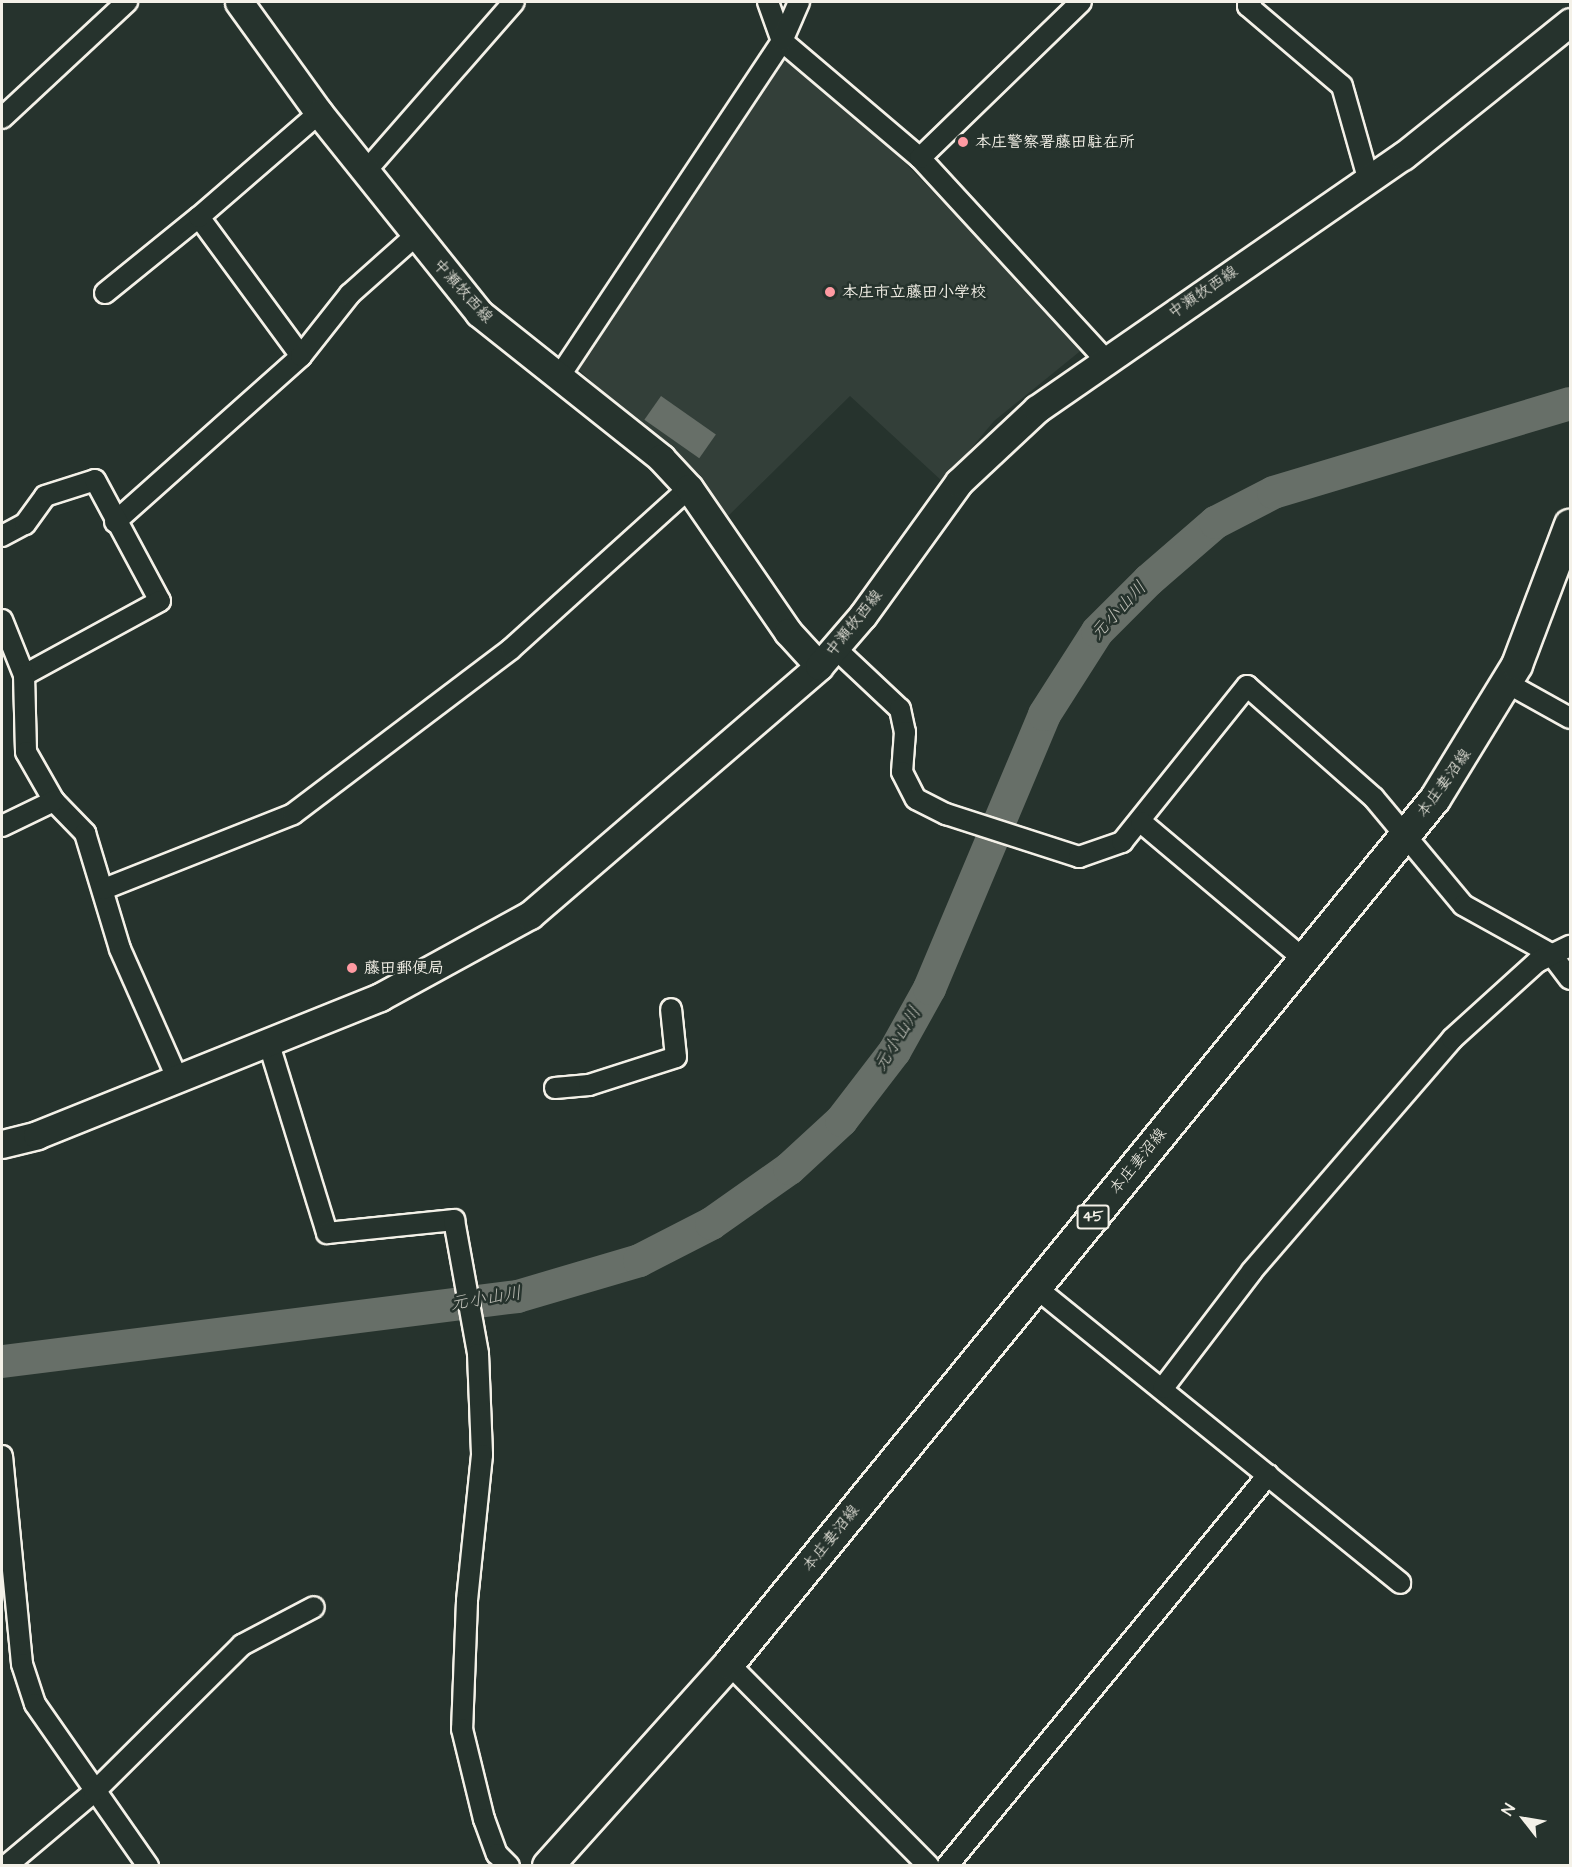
<!DOCTYPE html>
<meta charset="utf-8">
<style>
body{margin:0}
#map{position:relative;width:1572px;height:1867px;overflow:hidden;background:#26332d;font-family:"Architects Daughter","Klee One",sans-serif}
div>[style]{position:absolute}
.built>*{inset:0;background:#333f39}
.water>*{inset:0;background:#676f68;transform-origin:0 0}
.river>*{height:33px;margin:-16.5px;padding:0 16.5px;transform-origin:16.5px;border-radius:16.5px;background:#676f68}
.roads{filter:drop-shadow(2px 0 #f4f1e8) drop-shadow(-2px 0 #f4f1e8) drop-shadow(0 2px #f4f1e8) drop-shadow(0 -2px #f4f1e8)}
.street>*{height:20px;margin:-10px;padding:0 10px;transform-origin:10px;border-radius:10px;background:#26332d}
.secondary>*{height:27px;margin:-13.5px;padding:0 13.5px;transform-origin:13.5px;border-radius:13.5px;background:#26332d}
.primary>*{height:30px;margin:-15px;padding:0 15px;transform-origin:15px;border-radius:15px;background:#26332d}
.dots>*{width:16px;height:16px;translate:-50% -50%;box-sizing:border-box;border:3px solid #26332d;border-radius:50%}
span{translate:-50% -50%;white-space:nowrap;text-align:center;line-height:1.15;-webkit-text-stroke:5px #26332d;paint-order:stroke}
.shield-label span{padding:2px 4px;background:#26332d;border:2px solid;border-radius:4px;-webkit-text-stroke-width:0}
.shield-label{font-size:15px;color:#f4f1e8;font-weight:700}
.poi-label{font-size:16px;color:#f4f1e8;font-weight:700}
.left{translate:0 -50%;text-align:left}
.street-label{font-size:16px;color:#f4f1e8}
.water-label{font-size:18px;color:#bcbdb5;font-style:italic}
.frame{position:absolute;inset:0;border:3px solid #f4f1e8;pointer-events:none}
.north{position:absolute;left:1494px;top:1789px;width:60px;height:60px;-webkit-text-stroke:4px #26332d;paint-order:stroke;rotate:301deg;font-size:16px;font-weight:700;line-height:24px;text-align:center;color:#f4f1e8}
.north::after{content:'';display:block;margin:auto;width:21px;height:27px;background:#f4f1e8;clip-path:polygon(50% 0,100% 100%,50% 72%,0 100%)}
</style>
<div id="map">
<div class="built">
<div style="clip-path:polygon(785px 56px,879px 136px,1084px 348px,994px 421px,943px 482px,850px 396px,722px 522px,692px 476px,576px 367px,777px 59px)"></div>
</div>
<div class="water">
<div style="left:661px;top:396px;width:67px;height:29px;rotate:35deg"></div>
</div>
<div class="river">
<div style="left:2px;top:1361px;width:519px;rotate:-7.19deg"></div>
<div style="left:517px;top:1296px;width:127px;rotate:-16.4deg"></div>
<div style="left:639px;top:1260px;width:81px;rotate:-27.2deg"></div>
<div style="left:711px;top:1223px;width:95px;rotate:-35.2deg"></div>
<div style="left:789px;top:1168px;width:71px;rotate:-42.7deg"></div>
<div style="left:841px;top:1120px;width:87px;rotate:-52.5deg"></div>
<div style="left:894px;top:1051px;width:72px;rotate:-60.9deg"></div>
<div style="left:929px;top:988px;width:297px;rotate:-67.2deg"></div>
<div style="left:1044px;top:714px;width:98px;rotate:-57.4deg"></div>
<div style="left:1097px;top:631px;width:72px;rotate:-45deg"></div>
<div style="left:1148px;top:580px;width:89px;rotate:-40.9deg"></div>
<div style="left:1215px;top:522px;width:65px;rotate:-27.3deg"></div>
<div style="left:1273px;top:492px;width:310px;rotate:-16.7deg"></div>
</div>
<div class="roads">
<div class="street">
<div style="left:768px;top:2px;width:41px;rotate:70.3deg"></div>
<div style="left:782px;top:41px;width:181px;rotate:40.3deg"></div>
<div style="left:920px;top:158px;width:273px;rotate:47.4deg"></div>
<div style="left:1251px;top:2px;width:5px;rotate:127deg"></div>
<div style="left:1248px;top:6px;width:123px;rotate:40.4deg"></div>
<div style="left:1342px;top:86px;width:96px;rotate:74.2deg"></div>
<div style="left:2px;top:118px;width:171px;rotate:-42.9deg"></div>
<div style="left:920px;top:158px;width:224px;rotate:-44.1deg"></div>
<div style="left:365px;top:172px;width:226px;rotate:-48.8deg"></div>
<div style="left:105px;top:293px;width:121px;rotate:-39deg"></div>
<div style="left:301px;top:356px;width:172px;rotate:-126.3deg"></div>
<div style="left:199px;top:217px;width:159px;rotate:-40.9deg"></div>
<div style="left:559px;top:377px;width:403px;rotate:-56.4deg"></div>
<div style="left:782px;top:41px;width:43px;rotate:-66.4deg"></div>
<div style="left:115px;top:522px;width:249px;rotate:-41.7deg"></div>
<div style="left:301px;top:356px;width:79px;rotate:-51.7deg"></div>
<div style="left:350px;top:294px;width:87px;rotate:-41.7deg"></div>
<div style="left:2px;top:536px;width:26px;rotate:-28deg"></div>
<div style="left:25px;top:524px;width:34px;rotate:-54deg"></div>
<div style="left:45px;top:496px;width:52px;rotate:-17.7deg"></div>
<div style="left:95px;top:480px;width:137px;rotate:61.8deg"></div>
<div style="left:160px;top:601px;width:155px;rotate:151.4deg"></div>
<div style="left:2px;top:620px;width:59px;rotate:68.2deg"></div>
<div style="left:24px;top:675px;width:77px;rotate:88.5deg"></div>
<div style="left:26px;top:752px;width:56px;rotate:60.3deg"></div>
<div style="left:54px;top:801px;width:45px;rotate:45.9deg"></div>
<div style="left:85px;top:833px;width:121px;rotate:73.2deg"></div>
<div style="left:120px;top:949px;width:143px;rotate:66.1deg"></div>
<div style="left:835px;top:648px;width:89px;rotate:43.2deg"></div>
<div style="left:900px;top:709px;width:24px;rotate:78deg"></div>
<div style="left:905px;top:732px;width:40px;rotate:94.3deg"></div>
<div style="left:902px;top:772px;width:30px;rotate:63deg"></div>
<div style="left:916px;top:799px;width:34px;rotate:27deg"></div>
<div style="left:946px;top:814px;width:140px;rotate:17.9deg"></div>
<div style="left:1079px;top:857px;width:46px;rotate:-19.2deg"></div>
<div style="left:1122px;top:842px;width:200px;rotate:-51.3deg"></div>
<div style="left:1247px;top:686px;width:169px;rotate:41.4deg"></div>
<div style="left:1374px;top:798px;width:139px;rotate:50.2deg"></div>
<div style="left:1463px;top:905px;width:101px;rotate:29.1deg"></div>
<div style="left:1551px;top:954px;width:31px;rotate:53deg"></div>
<div style="left:1507px;top:683px;width:72px;rotate:29.1deg"></div>
<div style="left:1141px;top:822px;width:214px;rotate:40.1deg"></div>
<div style="left:2px;top:826px;width:58px;rotate:-25.7deg"></div>
<div style="left:104px;top:889px;width:203px;rotate:-21.6deg"></div>
<div style="left:293px;top:814px;width:273px;rotate:-37.1deg"></div>
<div style="left:511px;top:649px;width:240px;rotate:-42.1deg"></div>
<div style="left:268px;top:1041px;width:201px;rotate:72.9deg"></div>
<div style="left:327px;top:1233px;width:128px;rotate:-5.8deg"></div>
<div style="left:454px;top:1220px;width:136px;rotate:79.8deg"></div>
<div style="left:478px;top:1354px;width:101px;rotate:87.7deg"></div>
<div style="left:482px;top:1455px;width:147px;rotate:95.9deg"></div>
<div style="left:467px;top:1601px;width:128px;rotate:92.2deg"></div>
<div style="left:462px;top:1729px;width:93px;rotate:76.3deg"></div>
<div style="left:484px;top:1819px;width:37px;rotate:70deg"></div>
<div style="left:497px;top:1854px;width:17px;rotate:45deg"></div>
<div style="left:555px;top:1088px;width:34px;rotate:-5deg"></div>
<div style="left:589px;top:1085px;width:91px;rotate:-17.8deg"></div>
<div style="left:676px;top:1057px;width:48px;rotate:-95.9deg"></div>
<div style="left:1035px;top:1287px;width:470px;rotate:39deg"></div>
<div style="left:1163px;top:1388px;width:147px;rotate:-52.7deg"></div>
<div style="left:1252px;top:1271px;width:306px;rotate:-49.2deg"></div>
<div style="left:1452px;top:1039px;width:115px;rotate:-42.2deg"></div>
<div style="left:1537px;top:962px;width:37px;rotate:-26deg"></div>
<div style="left:2px;top:1456px;width:209px;rotate:84.5deg"></div>
<div style="left:22px;top:1664px;width:42px;rotate:72deg"></div>
<div style="left:35px;top:1704px;width:198px;rotate:55.1deg"></div>
<div style="left:729px;top:1664px;width:284px;rotate:45.3deg"></div>
<div style="left:6px;top:1866px;width:115px;rotate:-40.1deg"></div>
<div style="left:94px;top:1792px;width:209px;rotate:-44.8deg"></div>
<div style="left:242px;top:1645px;width:81px;rotate:-27.8deg"></div>
<div style="left:947px;top:1866px;width:506px;rotate:-50.61deg"></div>
</div>
<div class="secondary">
<div style="left:239px;top:2px;width:137px;rotate:54.2deg"></div>
<div style="left:319px;top:113px;width:256px;rotate:51.3deg"></div>
<div style="left:479px;top:313px;width:233px;rotate:38.5deg"></div>
<div style="left:661px;top:458px;width:41px;rotate:47deg"></div>
<div style="left:689px;top:488px;width:175px;rotate:55.5deg"></div>
<div style="left:788px;top:632px;width:46px;rotate:47.6deg"></div>
<div style="left:2px;top:1144px;width:36px;rotate:-14deg"></div>
<div style="left:37px;top:1135px;width:370px;rotate:-21.9deg"></div>
<div style="left:380px;top:997px;width:171px;rotate:-28.7deg"></div>
<div style="left:530px;top:915px;width:381px;rotate:-40.7deg"></div>
<div style="left:819px;top:666px;width:67px;rotate:-49.2deg"></div>
<div style="left:863px;top:615px;width:164px;rotate:-54.2deg"></div>
<div style="left:959px;top:482px;width:107px;rotate:-43.1deg"></div>
<div style="left:1037px;top:409px;width:445px;rotate:-34.7deg"></div>
<div style="left:1403px;top:156px;width:214px;rotate:-38.7deg"></div>
</div>
<div class="primary">
<div style="left:548px;top:1866px;width:271px;rotate:-48.1deg"></div>
<div style="left:729px;top:1664px;width:1117px;rotate:-50.78deg"></div>
<div style="left:1435px;top:799px;width:157px;rotate:-58.5deg"></div>
<div style="left:1517px;top:665px;width:150px;rotate:-69.3deg"></div>
</div>
</div>
<div class="dots">
<div style="left:963px;top:142px;background:#ff9aa2"></div>
<div style="left:830px;top:292px;background:#ff9aa2"></div>
<div style="left:352px;top:968px;background:#ff9aa2"></div>
</div>
<div class="shield-label">
<span style="left:1093px;top:1217px">45</span>
</div>
<div class="poi-label">
<span class="left" style="left:975px;top:142px">本庄警察署藤田駐在所</span>
<span class="left" style="left:842px;top:292px">本庄市立藤田小学校</span>
<span class="left" style="left:364px;top:968px">藤田郵便局</span>
</div>
<div class="street-label">
<span style="left:463px;top:291px;rotate:48deg">中瀬牧西線</span>
<span style="left:1203px;top:292px;rotate:-34deg">中瀬牧西線</span>
<span style="left:854px;top:623px;rotate:-51deg">中瀬牧西線</span>
<span style="left:1444px;top:783px;rotate:-54deg">本庄妻沼線</span>
<span style="left:1138px;top:1161px;rotate:-51deg">本庄妻沼線</span>
<span style="left:831px;top:1538px;rotate:-51deg">本庄妻沼線</span>
</div>
<div class="water-label">
<span style="left:1119px;top:611px;rotate:-47deg">元小山川</span>
<span style="left:898px;top:1039px;rotate:-58deg">元小山川</span>
<span style="left:486px;top:1299px;rotate:-9deg">元小山川</span>
</div>
<div class="frame"></div>
<div class="north">N</div>
</div>
